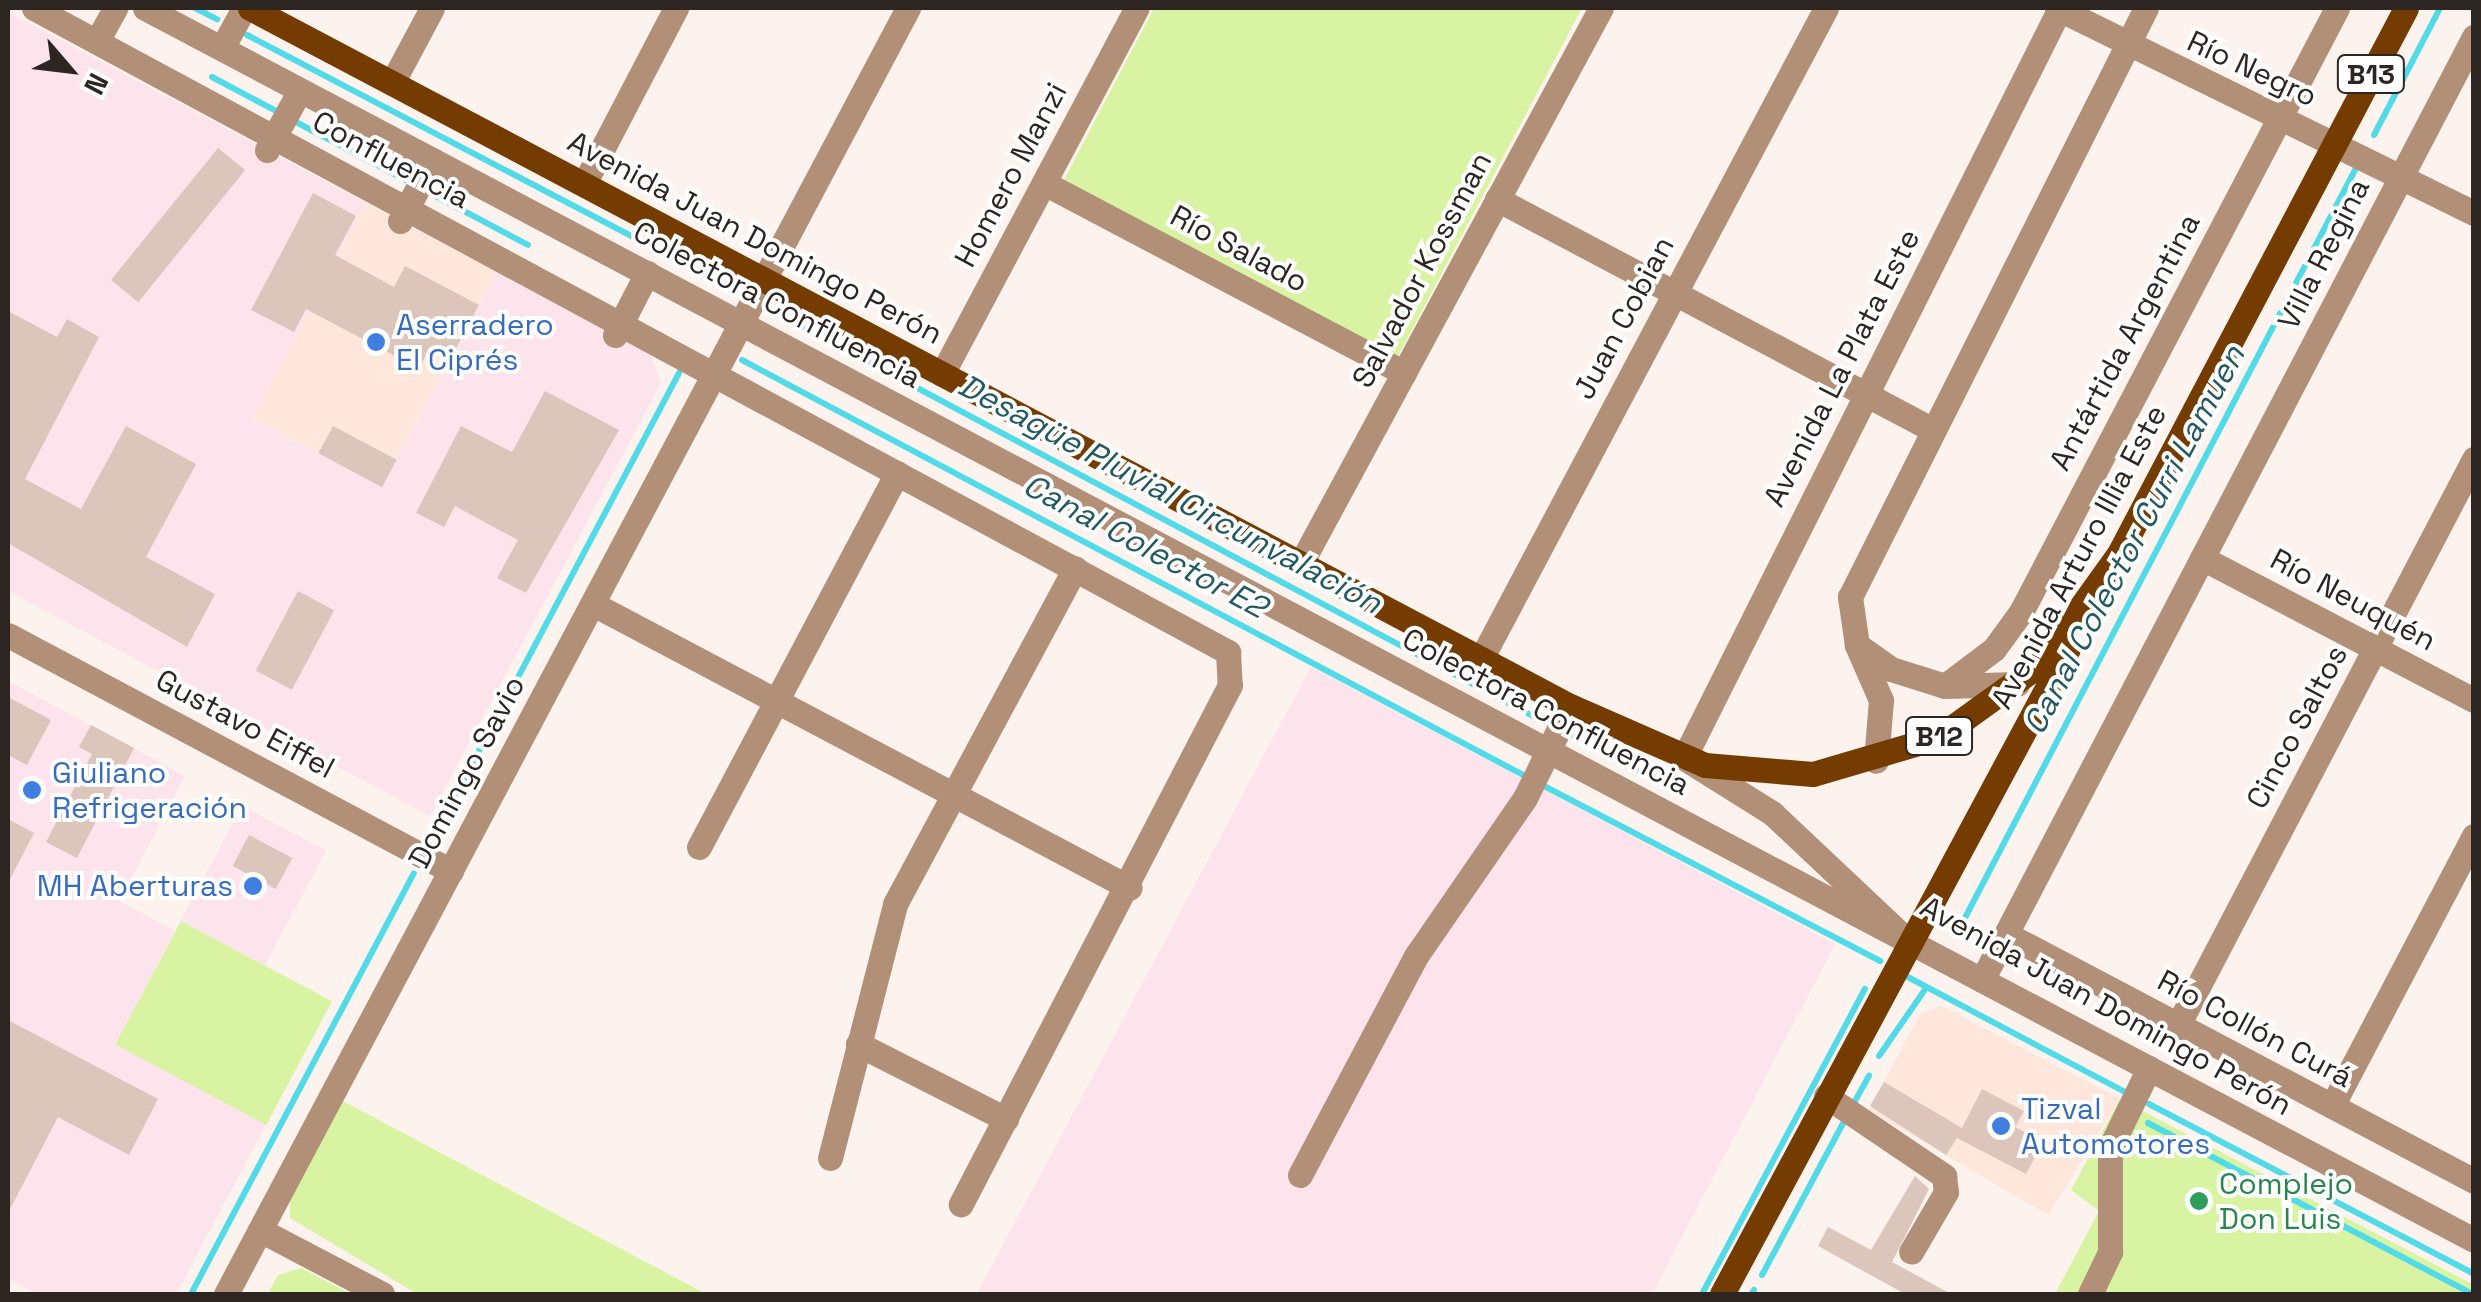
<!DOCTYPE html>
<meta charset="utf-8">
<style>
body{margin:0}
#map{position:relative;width:2481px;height:1302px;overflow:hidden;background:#fcf2ee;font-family:"Space Grotesk",sans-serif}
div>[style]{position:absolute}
.built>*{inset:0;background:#ffe6db;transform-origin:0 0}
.industrial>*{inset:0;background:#fce3ec;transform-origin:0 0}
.green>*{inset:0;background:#d8f3a1;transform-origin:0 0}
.stream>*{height:6px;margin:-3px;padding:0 3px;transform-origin:3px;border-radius:3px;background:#51dbe8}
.building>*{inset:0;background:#dcc6bb;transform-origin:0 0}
.minor>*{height:25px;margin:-12.5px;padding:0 12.5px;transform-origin:12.5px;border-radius:12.5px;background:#b19077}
.major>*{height:25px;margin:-12.5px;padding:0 12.5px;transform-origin:12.5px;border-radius:12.5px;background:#743c00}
.dots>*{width:28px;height:28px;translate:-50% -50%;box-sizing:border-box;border:5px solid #fff;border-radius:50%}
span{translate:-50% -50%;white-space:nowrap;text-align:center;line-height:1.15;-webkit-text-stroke:8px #fff;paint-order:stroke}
.shield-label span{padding:2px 8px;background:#fff;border:2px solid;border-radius:8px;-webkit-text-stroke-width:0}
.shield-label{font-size:28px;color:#2d2521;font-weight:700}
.street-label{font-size:30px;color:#2d2521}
.shop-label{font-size:30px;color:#366cbe}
.left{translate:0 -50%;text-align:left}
.right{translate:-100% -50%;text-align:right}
.leisure-label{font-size:30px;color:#27864d}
.water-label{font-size:32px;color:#215a60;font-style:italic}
.frame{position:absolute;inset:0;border:10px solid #2d2521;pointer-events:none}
.north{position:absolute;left:20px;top:20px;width:100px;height:100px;-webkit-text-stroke:8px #fff;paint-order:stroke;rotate:118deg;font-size:28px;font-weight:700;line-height:40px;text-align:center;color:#2d2521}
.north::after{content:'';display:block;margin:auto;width:35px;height:45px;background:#2d2521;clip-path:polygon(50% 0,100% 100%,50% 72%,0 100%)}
</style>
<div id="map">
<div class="built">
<div style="left:366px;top:203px;width:147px;height:243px;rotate:28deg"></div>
<div style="clip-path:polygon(1942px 1006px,2120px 1099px,2048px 1215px,1869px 1110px,1921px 1013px)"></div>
</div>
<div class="industrial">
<div style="clip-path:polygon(8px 12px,366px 203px,253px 419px,382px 487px,496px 272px,650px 354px,661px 383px,430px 816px,8px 591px)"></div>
<div style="clip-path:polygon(1311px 667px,1835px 944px,1652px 1294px,977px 1294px)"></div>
<div style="clip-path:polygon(8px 681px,185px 776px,119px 901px,175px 931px,116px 1044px,266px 1124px,176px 1294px,38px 1294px,8px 1279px)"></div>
<div style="left:242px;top:806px;width:95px;height:130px;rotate:28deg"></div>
</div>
<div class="green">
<div style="clip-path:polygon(1154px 8px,1582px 8px,1397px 358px,1063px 182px)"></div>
<div style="left:181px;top:921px;width:171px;height:140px;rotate:28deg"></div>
<div style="clip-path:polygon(2120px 1099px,2474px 1285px,2473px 1294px,2055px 1294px,2099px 1211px,2071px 1190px)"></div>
<div style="clip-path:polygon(341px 1100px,706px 1294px,417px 1294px,290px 1218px,290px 1197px)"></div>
<div style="clip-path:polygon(301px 1268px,351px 1294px,268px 1294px,278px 1275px)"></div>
</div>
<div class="stream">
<div style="left:195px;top:8px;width:25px;rotate:27deg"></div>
<div style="left:247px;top:35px;width:542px;rotate:27.61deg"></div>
<div style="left:212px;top:77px;width:75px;rotate:27.9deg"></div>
<div style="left:296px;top:122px;width:130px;rotate:27.9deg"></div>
<div style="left:2374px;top:135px;width:143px;rotate:-62.5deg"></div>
<div style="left:428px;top:192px;width:113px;rotate:27.9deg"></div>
<div style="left:773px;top:311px;width:874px;rotate:28.06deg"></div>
<div style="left:742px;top:360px;width:887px;rotate:27.98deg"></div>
<div style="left:1573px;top:737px;width:123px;rotate:28deg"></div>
<div style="left:1544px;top:786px;width:379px;rotate:27.5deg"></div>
<div style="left:434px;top:836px;width:524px;rotate:-62.11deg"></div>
<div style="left:1956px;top:935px;width:865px;rotate:-62.46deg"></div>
<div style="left:1904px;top:975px;width:252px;rotate:27.9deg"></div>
<div style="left:1879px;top:1056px;width:79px;rotate:-55.3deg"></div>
<div style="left:1855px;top:1101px;width:29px;rotate:-61deg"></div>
<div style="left:2149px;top:1104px;width:367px;rotate:27.6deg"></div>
<div style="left:2148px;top:1123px;width:366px;rotate:27.8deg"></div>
<div style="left:1762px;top:1275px;width:180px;rotate:-61.9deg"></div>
<div style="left:191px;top:1294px;width:476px;rotate:-62.1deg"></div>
<div style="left:1702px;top:1294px;width:346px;rotate:-61.9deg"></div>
<div style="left:1751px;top:1294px;width:5px;rotate:-53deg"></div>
</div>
<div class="building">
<div style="left:218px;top:148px;width:35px;height:170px;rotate:39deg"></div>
<div style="clip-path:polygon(313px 193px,356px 216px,335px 255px,394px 287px,405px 266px,479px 305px,451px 358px,430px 347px,419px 369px,306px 309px,294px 332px,251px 310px)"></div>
<div style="clip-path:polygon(8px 311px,57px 337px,67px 319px,99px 337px,25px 479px,81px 509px,126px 426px,196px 464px,146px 557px,215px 594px,187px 647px,8px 543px)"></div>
<div style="clip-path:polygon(545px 391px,619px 430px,526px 593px,497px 578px,518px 540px,455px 506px,444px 527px,416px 513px,461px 426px,512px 452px)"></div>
<div style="left:333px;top:426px;width:72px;height:31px;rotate:28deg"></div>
<div style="left:298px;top:591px;width:41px;height:90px;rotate:28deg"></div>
<div style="clip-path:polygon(8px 697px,51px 720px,27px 765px,8px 755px)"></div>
<div style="clip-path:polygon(91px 725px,134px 748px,77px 858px,46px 842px,92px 754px,79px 747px)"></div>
<div style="clip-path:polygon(8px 819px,34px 833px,8px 883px)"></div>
<div style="left:249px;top:835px;width:49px;height:35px;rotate:28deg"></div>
<div style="clip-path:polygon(8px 1020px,158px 1099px,129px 1155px,58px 1117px,8px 1213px)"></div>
<div style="clip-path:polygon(1884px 1082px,1962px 1128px,1982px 1089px,2024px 1111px,2015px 1127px,2043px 1142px,2026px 1174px,1957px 1138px,1946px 1155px,1870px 1106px)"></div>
<div style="clip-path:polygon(1915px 1176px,1929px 1189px,1892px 1262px,1951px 1294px,1905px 1294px,1818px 1246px,1828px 1227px,1871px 1250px)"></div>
</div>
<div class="minor">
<div style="left:34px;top:8px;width:1357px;rotate:28.34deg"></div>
<div style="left:1228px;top:652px;width:33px;rotate:87deg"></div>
<div style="left:1230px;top:685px;width:585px;rotate:117.4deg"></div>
<div style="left:145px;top:8px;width:1995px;rotate:27.89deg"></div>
<div style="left:2057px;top:8px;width:465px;rotate:26.2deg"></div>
<div style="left:2060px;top:8px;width:839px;rotate:116.63deg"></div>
<div style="left:1684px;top:758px;width:104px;rotate:32deg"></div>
<div style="left:1772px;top:813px;width:187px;rotate:43.3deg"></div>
<div style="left:1908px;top:941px;width:640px;rotate:27.85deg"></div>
<div style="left:97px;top:41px;width:38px;rotate:-61deg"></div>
<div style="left:222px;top:48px;width:46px;rotate:-61.2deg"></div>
<div style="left:392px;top:83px;width:85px;rotate:-61.9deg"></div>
<div style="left:267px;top:150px;width:68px;rotate:-61.2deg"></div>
<div style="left:1044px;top:183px;width:407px;rotate:27.8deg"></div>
<div style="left:584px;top:184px;width:199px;rotate:-62.4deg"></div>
<div style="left:1497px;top:199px;width:493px;rotate:27.9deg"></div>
<div style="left:400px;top:221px;width:69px;rotate:-61.6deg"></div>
<div style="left:615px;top:335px;width:70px;rotate:-62.7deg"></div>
<div style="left:942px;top:374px;width:415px;rotate:-62deg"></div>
<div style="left:2202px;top:558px;width:307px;rotate:27.6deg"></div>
<div style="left:1301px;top:563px;width:631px;rotate:-61.61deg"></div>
<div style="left:593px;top:604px;width:607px;rotate:27.87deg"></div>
<div style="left:8px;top:635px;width:502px;rotate:28.05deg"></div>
<div style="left:1859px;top:650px;width:55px;rotate:66.3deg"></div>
<div style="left:1881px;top:700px;width:61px;rotate:94.7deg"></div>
<div style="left:1481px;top:659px;width:737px;rotate:-62.08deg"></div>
<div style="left:2017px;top:684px;width:72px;rotate:178.4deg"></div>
<div style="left:1945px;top:686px;width:57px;rotate:-162.5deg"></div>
<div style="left:1891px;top:669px;width:42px;rotate:-144.8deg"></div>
<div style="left:1857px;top:645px;width:49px;rotate:-98.3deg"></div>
<div style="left:1850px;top:597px;width:659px;rotate:-63.32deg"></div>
<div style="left:1945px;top:686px;width:61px;rotate:-37.1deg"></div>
<div style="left:1994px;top:649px;width:46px;rotate:-53.9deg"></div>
<div style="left:2021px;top:612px;width:682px;rotate:-62.38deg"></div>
<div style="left:699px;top:847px;width:423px;rotate:-62.1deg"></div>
<div style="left:2006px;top:934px;width:529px;rotate:27.82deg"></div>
<div style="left:1982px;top:980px;width:1064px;rotate:-62.45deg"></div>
<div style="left:2178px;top:1025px;width:639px;rotate:-62.39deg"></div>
<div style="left:858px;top:1044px;width:166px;rotate:26.9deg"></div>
<div style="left:1826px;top:1096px;width:143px;rotate:34.1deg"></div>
<div style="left:1944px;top:1176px;width:16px;rotate:83deg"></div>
<div style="left:1946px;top:1192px;width:69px;rotate:120.3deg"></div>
<div style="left:2332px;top:1106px;width:305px;rotate:-62.3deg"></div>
<div style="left:830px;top:1158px;width:262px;rotate:-75.6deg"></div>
<div style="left:895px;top:904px;width:381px;rotate:-61.8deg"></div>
<div style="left:1300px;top:1175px;width:248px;rotate:-62.1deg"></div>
<div style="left:1416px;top:956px;width:192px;rotate:-55.4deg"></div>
<div style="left:1525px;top:798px;width:102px;rotate:-63.9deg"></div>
<div style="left:260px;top:1230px;width:138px;rotate:27.7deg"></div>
<div style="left:226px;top:1294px;width:1456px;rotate:-62.06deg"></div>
<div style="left:2090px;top:1294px;width:47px;rotate:-64.5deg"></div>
<div style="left:2110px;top:1252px;width:104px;rotate:-90deg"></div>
<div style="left:2110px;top:1148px;width:89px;rotate:-64deg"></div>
</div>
<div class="major">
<div style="left:250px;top:8px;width:1493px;rotate:27.87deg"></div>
<div style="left:1570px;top:706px;width:147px;rotate:23.6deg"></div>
<div style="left:1705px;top:765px;width:108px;rotate:4.8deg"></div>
<div style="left:1813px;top:774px;width:131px;rotate:-16.4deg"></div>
<div style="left:1939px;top:737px;width:123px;rotate:-35.8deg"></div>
<div style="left:2039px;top:665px;width:140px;rotate:-54.3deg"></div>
<div style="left:2113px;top:565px;width:629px;rotate:-62.25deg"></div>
<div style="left:1722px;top:1294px;width:732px;rotate:-61.79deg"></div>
</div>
<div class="dots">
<div style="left:376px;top:342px;background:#3f7fe0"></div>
<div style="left:32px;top:790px;background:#3f7fe0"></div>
<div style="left:253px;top:886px;background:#3f7fe0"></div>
<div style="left:2001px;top:1126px;background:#3f7fe0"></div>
<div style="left:2199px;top:1201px;background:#2e9e5b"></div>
</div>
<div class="shield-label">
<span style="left:2371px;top:74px">B13</span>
<span style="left:1939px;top:736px">B12</span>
</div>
<div class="street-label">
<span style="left:2252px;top:69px;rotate:25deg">Río Negro</span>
<span style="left:391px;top:160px;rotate:28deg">Confluencia</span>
<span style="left:1011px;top:175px;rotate:-62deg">Homero Manzi</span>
<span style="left:755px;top:238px;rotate:28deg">Avenida Juan Domingo Perón</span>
<span style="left:1239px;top:249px;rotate:28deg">Río Salado</span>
<span style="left:2324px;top:254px;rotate:-63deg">Villa Regina</span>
<span style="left:1422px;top:270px;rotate:-62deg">Salvador Kossman</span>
<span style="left:777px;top:305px;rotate:28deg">Colectora Confluencia</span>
<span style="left:1624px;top:318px;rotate:-62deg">Juan Cobian</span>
<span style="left:2125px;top:342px;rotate:-62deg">Antártida Argentina</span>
<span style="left:1842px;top:368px;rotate:-63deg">Avenida La Plata Este</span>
<span style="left:2079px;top:557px;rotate:-62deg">Avenida Arturo Illia Este</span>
<span style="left:2353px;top:600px;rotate:28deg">Río Neuquén</span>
<span style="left:1546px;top:712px;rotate:28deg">Colectora Confluencia</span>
<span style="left:245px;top:724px;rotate:28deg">Gustavo Eiffel</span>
<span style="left:2297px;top:727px;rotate:-62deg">Cinco Saltos</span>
<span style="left:467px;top:772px;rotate:-62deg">Domingo Savio</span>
<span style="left:2106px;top:1006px;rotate:29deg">Avenida Juan Domingo Perón</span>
<span style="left:2255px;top:1029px;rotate:28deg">Río Collón Curá</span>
</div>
<div class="shop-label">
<span class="left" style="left:396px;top:342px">Aserradero<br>El Ciprés</span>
<span class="left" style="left:52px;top:790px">Giuliano<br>Refrigeración</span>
<span class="right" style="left:233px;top:886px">MH Aberturas</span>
<span class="left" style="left:2021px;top:1126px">Tizval<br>Automotores</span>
</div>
<div class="leisure-label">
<span class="left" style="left:2219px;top:1201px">Complejo<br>Don Luis</span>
</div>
<div class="water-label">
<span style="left:1170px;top:494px;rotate:28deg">Desagüe Pluvial Circunvalación</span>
<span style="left:2134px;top:540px;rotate:-62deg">Canal Colector Curri Lamuen</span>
<span style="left:1145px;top:546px;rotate:28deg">Canal Colector E2</span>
</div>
<div class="frame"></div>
<div class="north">N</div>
</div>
